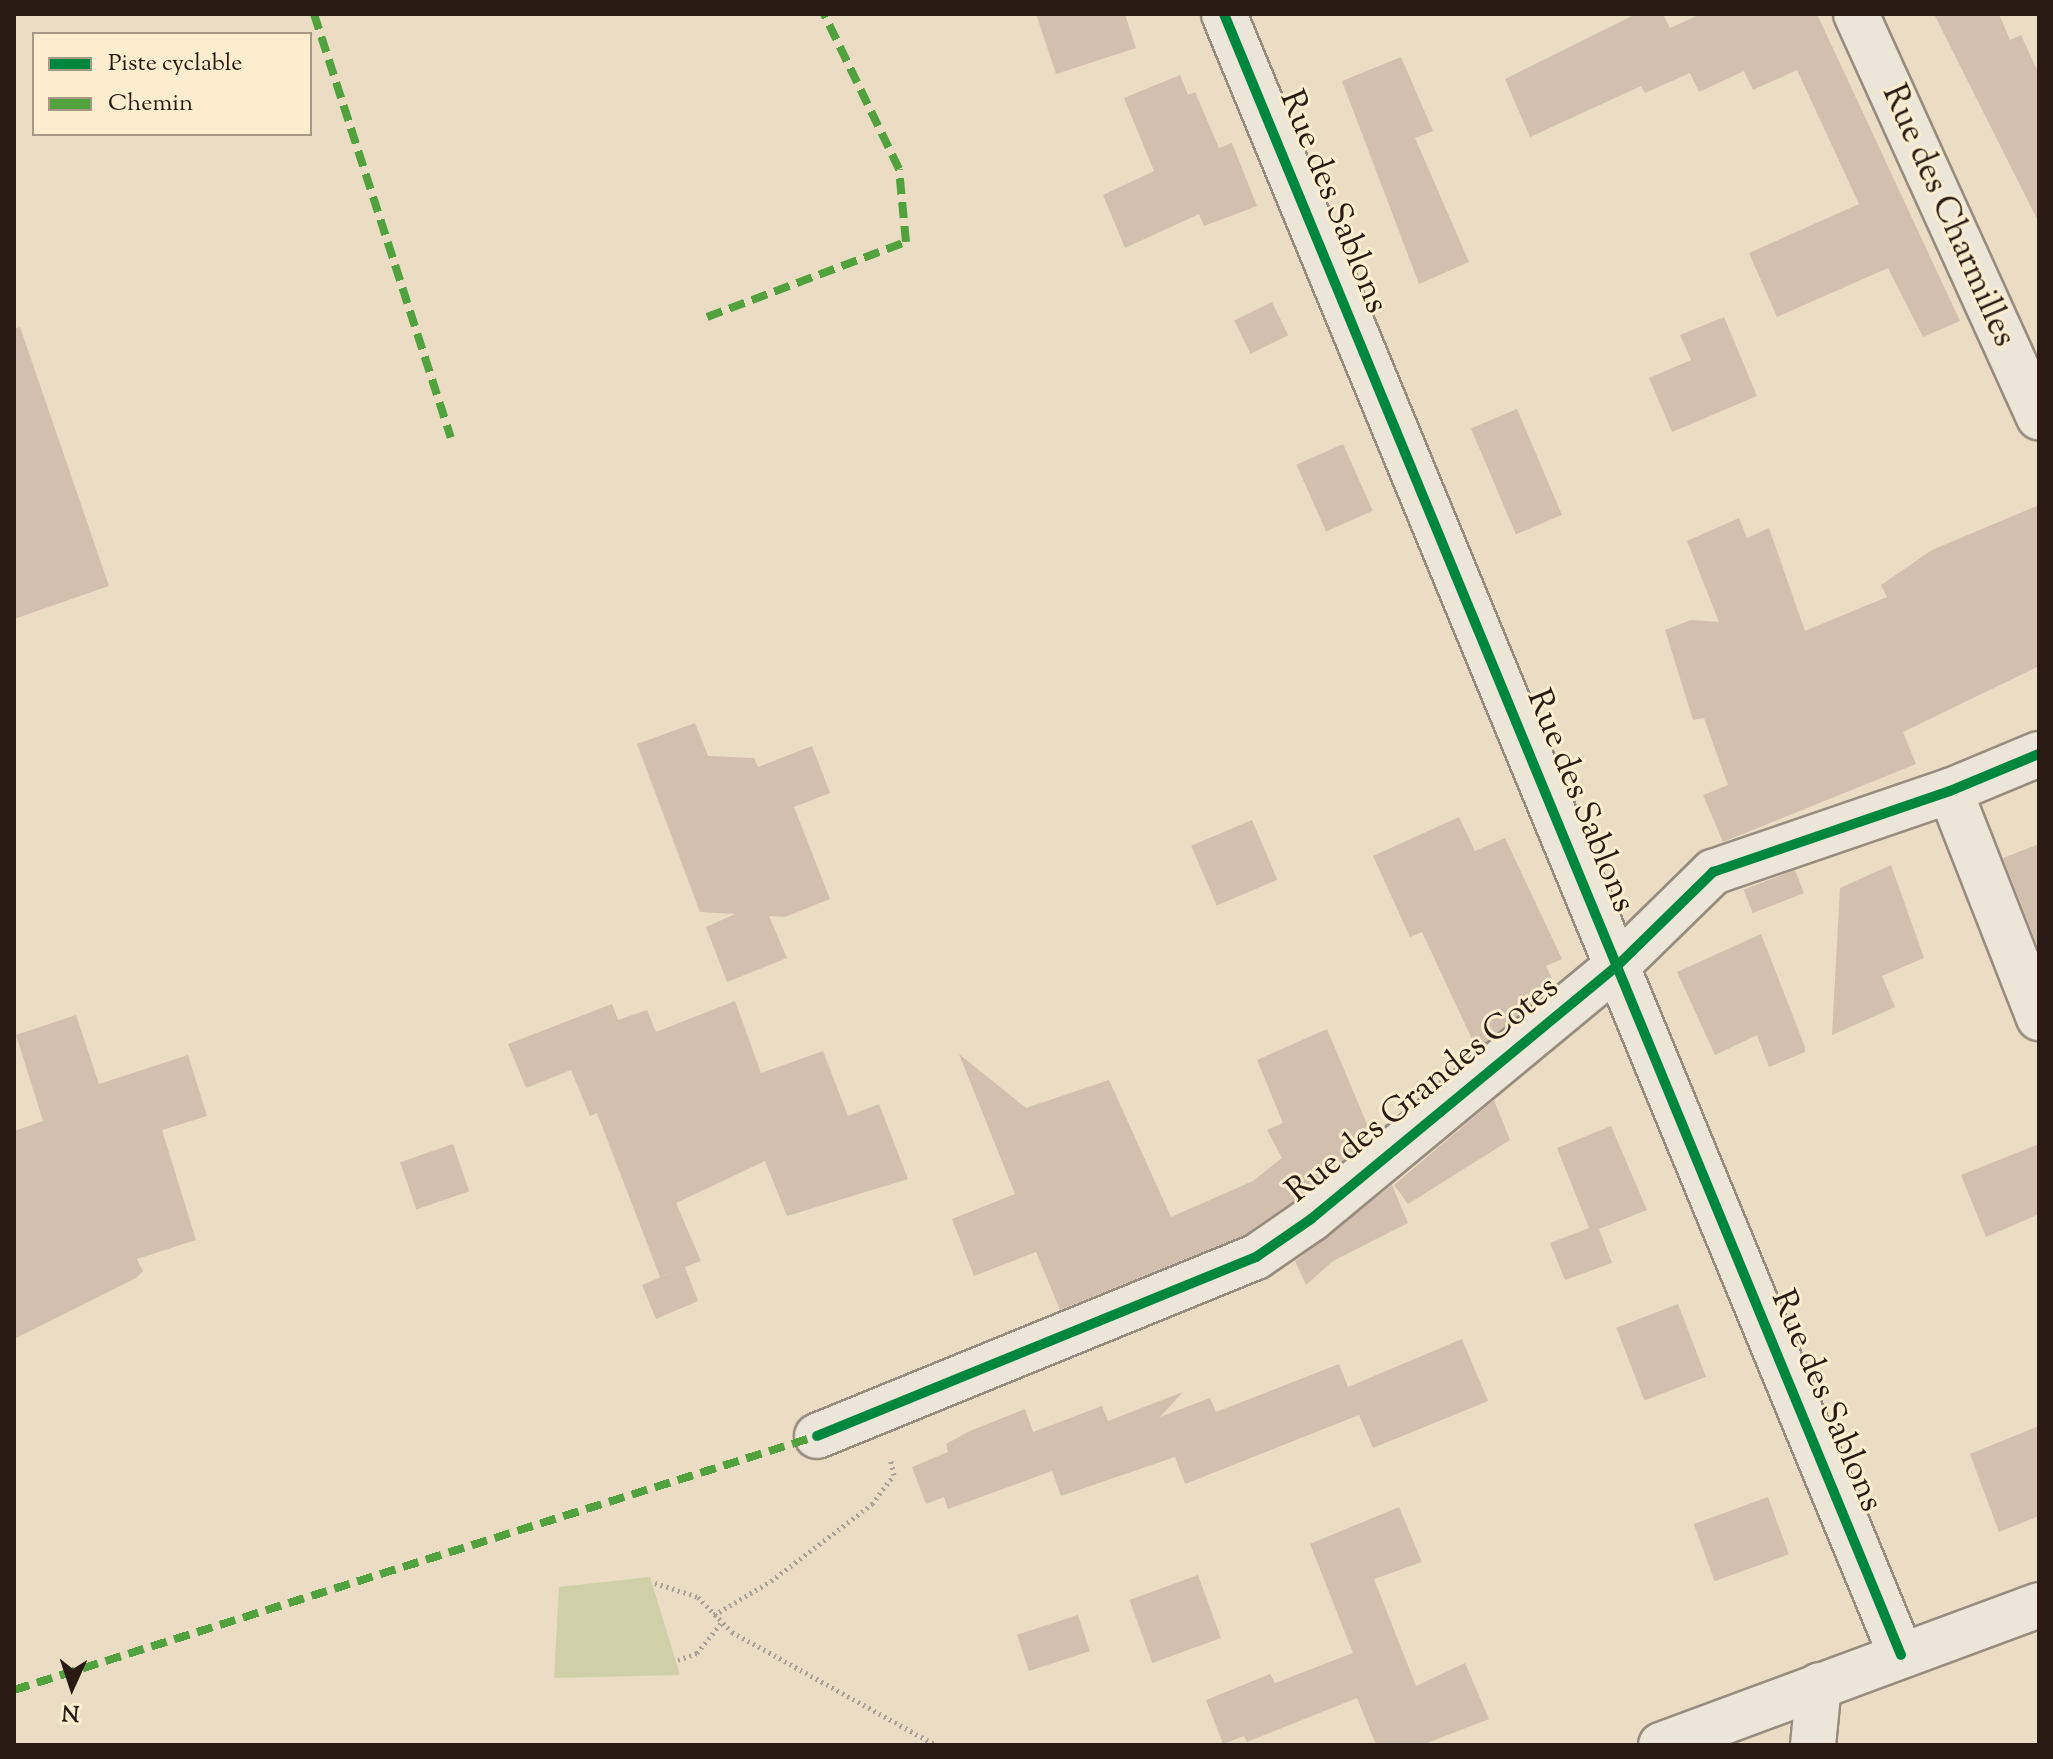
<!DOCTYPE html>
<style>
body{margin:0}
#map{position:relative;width:2053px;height:1759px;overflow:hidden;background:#eaddc3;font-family:"Sorts Mill Goudy",serif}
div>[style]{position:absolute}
.green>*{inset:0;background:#cfd0a8}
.building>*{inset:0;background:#d3bfae;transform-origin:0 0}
.path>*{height:5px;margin-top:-2.5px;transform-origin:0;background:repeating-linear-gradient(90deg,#a7a197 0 2px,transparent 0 6px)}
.roads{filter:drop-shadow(2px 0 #968d7e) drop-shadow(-2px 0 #968d7e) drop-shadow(0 2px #968d7e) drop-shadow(0 -2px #968d7e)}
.minor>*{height:44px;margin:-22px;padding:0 22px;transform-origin:22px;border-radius:22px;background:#ece6d9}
.quiet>*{height:8px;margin-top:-4px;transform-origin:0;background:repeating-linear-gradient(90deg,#51a13f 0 16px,transparent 0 24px)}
.cycleway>*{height:10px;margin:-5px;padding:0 5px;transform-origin:5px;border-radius:5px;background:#00873e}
span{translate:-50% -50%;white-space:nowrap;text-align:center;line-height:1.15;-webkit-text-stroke:6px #fbedce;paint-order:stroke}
.street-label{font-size:34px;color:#291a13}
.frame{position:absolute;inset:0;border:16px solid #291a13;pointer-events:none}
.legend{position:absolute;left:32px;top:32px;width:280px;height:104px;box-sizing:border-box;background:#fbedce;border:2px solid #a79983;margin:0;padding:10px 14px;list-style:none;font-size:24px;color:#291a13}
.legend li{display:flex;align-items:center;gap:16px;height:40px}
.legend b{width:40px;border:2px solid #a79983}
.north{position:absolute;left:32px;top:1647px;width:80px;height:80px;-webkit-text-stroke:6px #fbedce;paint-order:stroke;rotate:183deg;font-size:22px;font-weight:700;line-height:32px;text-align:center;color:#291a13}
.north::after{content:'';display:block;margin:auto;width:28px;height:36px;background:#291a13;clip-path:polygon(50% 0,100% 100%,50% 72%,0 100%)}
</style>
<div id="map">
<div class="green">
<div style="clip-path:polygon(650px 1577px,680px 1675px,554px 1678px,559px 1587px)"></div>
</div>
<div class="building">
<div style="clip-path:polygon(1036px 14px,1125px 14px,1136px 48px,1056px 74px)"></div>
<div style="clip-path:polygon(1636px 14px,1663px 14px,1670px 28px,1701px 14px,1817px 14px,1960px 321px,1923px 337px,1888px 268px,1777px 317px,1749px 253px,1859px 204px,1797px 70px,1753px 90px,1744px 71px,1699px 92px,1690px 73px,1645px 93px,1641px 86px,1530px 137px,1505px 79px)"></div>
<div style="clip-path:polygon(1934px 14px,1999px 14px,2010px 40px,2021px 35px,2039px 74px,2039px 223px)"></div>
<div style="clip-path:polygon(1401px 57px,1433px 131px,1415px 138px,1469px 262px,1419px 284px,1342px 81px)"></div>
<div style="clip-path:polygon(1180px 75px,1188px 95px,1195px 92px,1219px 148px,1232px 143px,1257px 206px,1204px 226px,1199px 214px,1125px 248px,1103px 195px,1154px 171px,1124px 98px)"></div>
<div style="left:1272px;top:302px;width:37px;height:42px;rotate:64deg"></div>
<div style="clip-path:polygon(1724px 317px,1757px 396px,1672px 432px,1649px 378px,1691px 360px,1680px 335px)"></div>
<div style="clip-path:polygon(20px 327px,109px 586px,14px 619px,14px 329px)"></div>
<div style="left:1517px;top:409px;width:115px;height:50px;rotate:67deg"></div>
<div style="left:1343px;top:444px;width:73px;height:51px;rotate:66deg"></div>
<div style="clip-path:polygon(2039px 505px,2039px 666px,1903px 732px,1916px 764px,1723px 842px,1703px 795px,1728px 785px,1704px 718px,1693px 720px,1665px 630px,1691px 620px,1719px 622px,1687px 541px,1739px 518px,1747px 538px,1769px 528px,1805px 631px,1887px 597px,1881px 585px,1932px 550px)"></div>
<div style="clip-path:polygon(695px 723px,708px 756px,754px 758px,758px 767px,812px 746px,830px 793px,794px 807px,830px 899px,785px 917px,769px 916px,787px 958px,727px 982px,706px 927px,735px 914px,700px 912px,637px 744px)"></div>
<div style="clip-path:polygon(1459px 817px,1475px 851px,1505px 838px,1562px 959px,1546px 966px,1555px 985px,1477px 1050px,1422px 932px,1410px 937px,1373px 856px)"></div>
<div style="left:1252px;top:820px;width:65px;height:66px;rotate:67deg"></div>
<div style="clip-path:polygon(2039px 844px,2039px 950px,2003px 858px)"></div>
<div style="clip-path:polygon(1891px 865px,1924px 958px,1882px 976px,1895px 1007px,1832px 1035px,1840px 888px)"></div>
<div style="left:1795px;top:870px;width:25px;height:55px;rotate:69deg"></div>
<div style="clip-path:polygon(1761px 934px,1805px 1047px,1805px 1052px,1769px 1067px,1757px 1035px,1715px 1055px,1677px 972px)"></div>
<div style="clip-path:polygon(735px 1001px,761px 1073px,823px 1051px,848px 1116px,879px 1104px,908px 1179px,787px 1216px,765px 1161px,676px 1203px,701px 1261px,685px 1267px,698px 1301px,656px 1319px,642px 1285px,682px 1268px,660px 1277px,597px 1113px,590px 1116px,571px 1070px,526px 1088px,508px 1044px,612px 1004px,618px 1020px,647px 1010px,656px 1032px)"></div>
<div style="clip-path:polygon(76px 1015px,99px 1084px,188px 1055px,207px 1116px,162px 1130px,196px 1240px,137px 1259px,143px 1271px,136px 1278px,14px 1339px,14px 1131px,43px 1121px,16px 1035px)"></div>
<div style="clip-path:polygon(1327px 1029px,1372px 1136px,1296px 1199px,1244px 1235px,1060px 1310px,1036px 1252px,974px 1276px,952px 1219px,1015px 1194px,959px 1054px,1026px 1108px,1109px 1080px,1171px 1217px,1253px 1181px,1282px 1158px,1267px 1130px,1283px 1123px,1257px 1060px)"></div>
<div style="clip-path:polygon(1494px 1100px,1510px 1140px,1408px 1204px,1394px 1185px)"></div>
<div style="clip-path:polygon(1611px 1126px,1647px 1210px,1599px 1229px,1612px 1263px,1565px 1280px,1550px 1243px,1589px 1228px,1557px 1148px)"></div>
<div style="left:453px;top:1144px;width:50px;height:56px;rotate:71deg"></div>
<div style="clip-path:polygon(2039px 1144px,2039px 1214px,1986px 1237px,1961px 1175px)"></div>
<div style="clip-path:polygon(1392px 1185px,1408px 1223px,1333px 1261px,1306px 1285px,1295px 1261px)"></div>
<div style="left:1678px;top:1304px;width:78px;height:66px;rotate:69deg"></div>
<div style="clip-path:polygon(1462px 1339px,1488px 1401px,1373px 1448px,1359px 1415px,1185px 1484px,1175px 1457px,1061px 1496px,1052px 1471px,948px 1509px,944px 1497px,926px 1504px,912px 1467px,948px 1452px,946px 1444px,970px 1431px,1025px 1409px,1033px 1432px,1102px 1406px,1108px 1421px,1183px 1392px,1160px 1417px,1210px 1398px,1216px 1412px,1339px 1364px,1348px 1387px)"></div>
<div style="clip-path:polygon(2039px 1426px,2039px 1516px,1999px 1532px,1970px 1454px)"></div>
<div style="left:1768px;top:1497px;width:61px;height:79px;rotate:70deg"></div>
<div style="clip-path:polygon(1399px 1507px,1422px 1562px,1374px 1579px,1416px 1686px,1465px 1663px,1489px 1719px,1422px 1745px,1376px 1745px,1357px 1698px,1247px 1742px,1244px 1736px,1223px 1744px,1206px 1700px,1270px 1674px,1275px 1683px,1353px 1653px,1310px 1544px)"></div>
<div style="left:1198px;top:1575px;width:67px;height:73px;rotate:70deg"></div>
<div style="left:1078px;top:1615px;width:38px;height:64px;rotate:72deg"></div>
</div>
<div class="path">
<div style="left:655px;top:1583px;width:45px;rotate:18deg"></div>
<div style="left:698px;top:1597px;width:49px;rotate:45.8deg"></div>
<div style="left:732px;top:1632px;width:233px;rotate:29deg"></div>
<div style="left:714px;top:1615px;width:66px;rotate:-30.8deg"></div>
<div style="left:771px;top:1581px;width:127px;rotate:-37.3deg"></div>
<div style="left:872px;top:1504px;width:36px;rotate:-53deg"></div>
<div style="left:894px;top:1475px;width:17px;rotate:-103deg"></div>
<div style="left:678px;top:1660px;width:20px;rotate:-20deg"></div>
<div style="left:697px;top:1653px;width:38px;rotate:-51deg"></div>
</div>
<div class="roads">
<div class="minor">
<div style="left:1224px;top:14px;width:1775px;rotate:67.58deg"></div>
<div style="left:1856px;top:14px;width:443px;rotate:65.6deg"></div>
<div style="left:1950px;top:791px;width:244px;rotate:68.6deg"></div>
<div style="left:817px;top:1436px;width:474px;rotate:-22.2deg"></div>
<div style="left:1256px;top:1257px;width:67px;rotate:-34.6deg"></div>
<div style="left:1311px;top:1219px;width:396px;rotate:-39.6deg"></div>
<div style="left:1616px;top:967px;width:136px;rotate:-44.4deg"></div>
<div style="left:1713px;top:872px;width:250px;rotate:-18.9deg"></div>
<div style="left:1950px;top:791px;width:96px;rotate:-22.6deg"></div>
<div style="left:1661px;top:1745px;width:403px;rotate:-20.3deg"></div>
<div style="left:1813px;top:1745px;width:60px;rotate:-84.3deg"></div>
</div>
</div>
<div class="quiet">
<div style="left:314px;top:14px;width:445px;rotate:72.1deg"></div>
<div style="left:707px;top:317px;width:213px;rotate:-20.7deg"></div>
<div style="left:906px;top:242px;width:73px;rotate:-95.5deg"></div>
<div style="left:899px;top:169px;width:172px;rotate:-115.8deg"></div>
<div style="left:14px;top:1690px;width:842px;rotate:-17.55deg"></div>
</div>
<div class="cycleway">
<div style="left:1224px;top:14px;width:1775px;rotate:67.58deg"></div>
<div style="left:817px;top:1436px;width:474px;rotate:-22.2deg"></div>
<div style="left:1256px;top:1257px;width:67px;rotate:-34.6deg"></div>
<div style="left:1311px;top:1219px;width:396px;rotate:-39.6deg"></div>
<div style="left:1616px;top:967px;width:136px;rotate:-44.4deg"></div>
<div style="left:1713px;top:872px;width:250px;rotate:-18.9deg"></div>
<div style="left:1950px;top:791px;width:96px;rotate:-22.6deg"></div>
</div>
<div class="street-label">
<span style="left:1333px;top:202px;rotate:68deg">Rue des Sablons</span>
<span style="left:1948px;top:216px;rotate:66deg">Rue des Charmilles</span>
<span style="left:1580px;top:801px;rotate:68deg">Rue des Sablons</span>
<span style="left:1423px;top:1090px;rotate:-39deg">Rue des Grandes Cotes</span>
<span style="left:1826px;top:1401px;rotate:67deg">Rue des Sablons</span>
</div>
<div class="frame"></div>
<ul class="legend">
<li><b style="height:10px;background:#00873e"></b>Piste cyclable</li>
<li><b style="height:10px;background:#51a13f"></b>Chemin</li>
</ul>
<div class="north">N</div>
</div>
